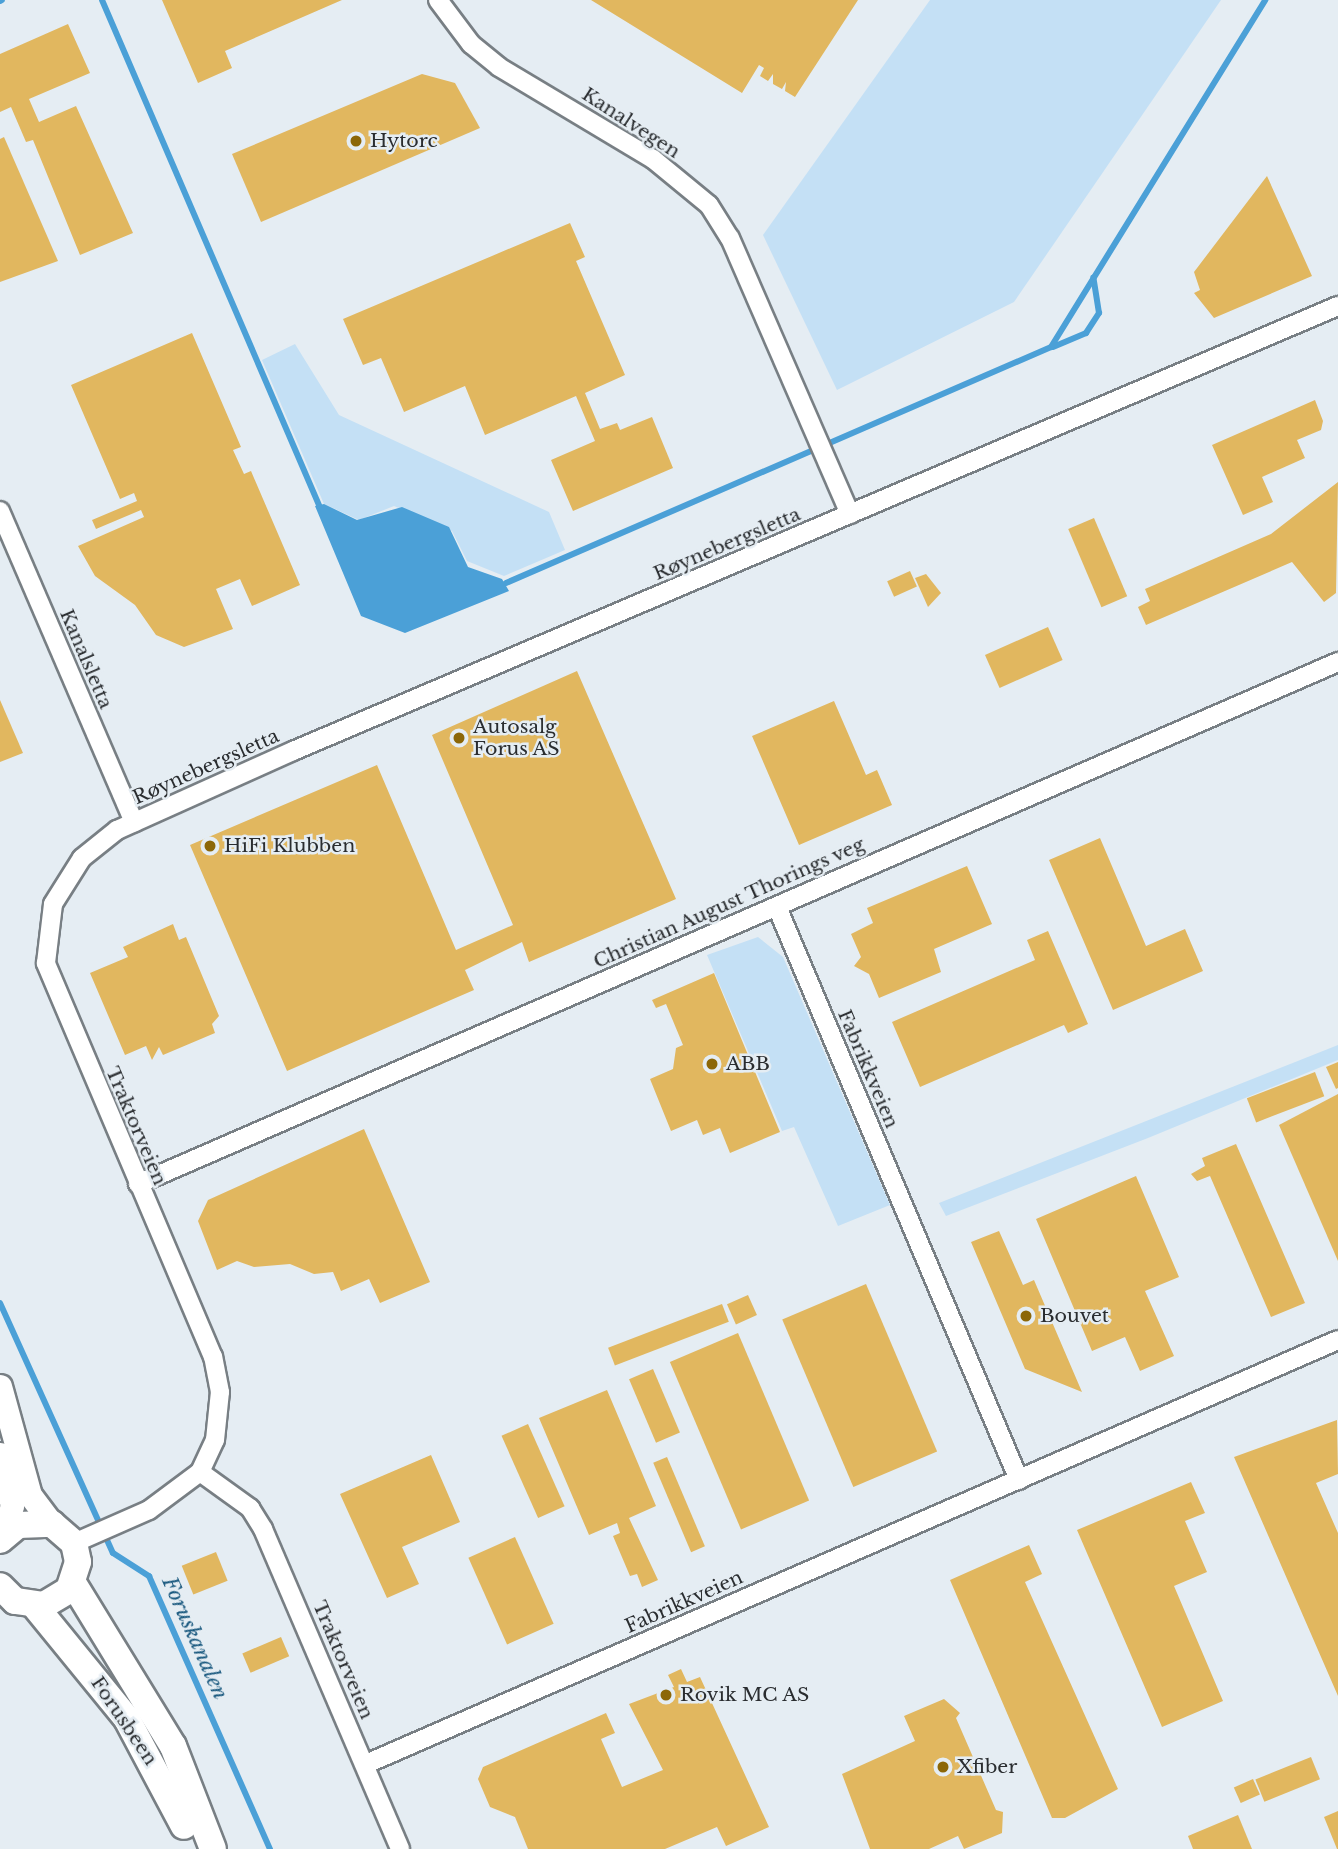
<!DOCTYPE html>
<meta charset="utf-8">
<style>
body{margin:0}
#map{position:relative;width:1338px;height:1849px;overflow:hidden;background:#e5edf3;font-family:"Libre Baskerville",serif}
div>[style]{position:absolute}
.green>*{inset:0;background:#c4e0f5}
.water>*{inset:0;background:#4ba0d7}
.stream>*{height:6px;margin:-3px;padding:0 3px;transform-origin:3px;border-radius:3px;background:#4ba0d7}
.building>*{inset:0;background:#e1b75f;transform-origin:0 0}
.roads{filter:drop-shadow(2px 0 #787f84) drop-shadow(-2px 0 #787f84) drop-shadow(0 2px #787f84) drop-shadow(0 -2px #787f84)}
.minor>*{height:18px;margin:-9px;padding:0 9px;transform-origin:9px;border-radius:9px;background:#fff}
.tertiary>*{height:23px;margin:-11.5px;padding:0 11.5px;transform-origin:11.5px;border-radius:11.5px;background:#fff}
.secondary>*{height:26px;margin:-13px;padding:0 13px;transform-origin:13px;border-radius:13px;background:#fff}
.dots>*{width:19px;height:19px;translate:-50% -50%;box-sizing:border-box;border:4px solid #e5edf3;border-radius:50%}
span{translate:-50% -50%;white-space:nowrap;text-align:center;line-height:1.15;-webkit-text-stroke:5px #e5edf3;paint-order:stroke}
.street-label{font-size:19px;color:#2a2d30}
.poi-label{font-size:19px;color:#2a2d30}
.left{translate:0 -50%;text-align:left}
.water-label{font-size:21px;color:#1a597f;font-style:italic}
</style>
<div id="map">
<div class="green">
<div style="clip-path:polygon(930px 0,1221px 0,1014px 302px,837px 390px,763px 235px)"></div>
<div style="clip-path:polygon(295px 344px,339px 415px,549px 512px,565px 550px,504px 576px,467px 561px,452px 531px,394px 506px,359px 520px,324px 504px,262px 360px)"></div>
<div style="clip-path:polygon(758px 937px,783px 957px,890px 1205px,838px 1226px,794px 1127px,782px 1131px,707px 955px)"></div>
<div style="clip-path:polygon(1338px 1045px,1338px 1060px,1148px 1138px,946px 1216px,939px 1203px)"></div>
</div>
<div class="water">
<div style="clip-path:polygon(324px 504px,357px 520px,402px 507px,449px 527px,468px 567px,502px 579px,509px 591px,405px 633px,361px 616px,315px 506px)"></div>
</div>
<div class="stream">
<div style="left:102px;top:0;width:550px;rotate:66.75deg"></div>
<div style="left:0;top:1px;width:2px;rotate:-27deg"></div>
<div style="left:1053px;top:347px;width:36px;rotate:-23deg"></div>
<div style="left:1086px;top:333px;width:24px;rotate:-57deg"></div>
<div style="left:1099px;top:313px;width:36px;rotate:-99deg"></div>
<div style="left:506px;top:583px;width:594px;rotate:-23.41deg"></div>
<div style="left:1051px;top:347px;width:408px;rotate:-58.3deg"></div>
<div style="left:0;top:1303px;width:274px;rotate:65.7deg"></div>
<div style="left:113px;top:1553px;width:43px;rotate:32.6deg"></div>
<div style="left:149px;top:1576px;width:299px;rotate:66.1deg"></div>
</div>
<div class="building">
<div style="clip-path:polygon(162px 0,342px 0,225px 51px,232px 68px,198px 83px)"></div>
<div style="clip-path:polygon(591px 0,858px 0,795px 97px,785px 91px,786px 82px,782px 89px,773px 84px,773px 74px,768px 81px,760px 76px,764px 68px,759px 65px,742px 93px)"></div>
<div style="clip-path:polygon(68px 24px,90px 73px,29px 99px,39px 122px,76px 106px,133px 233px,80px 255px,33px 140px,26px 142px,11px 107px,0 112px,0 54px)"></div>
<div style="clip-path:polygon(422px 74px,455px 83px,480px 128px,261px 222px,232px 154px)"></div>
<div style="clip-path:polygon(4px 137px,58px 261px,0 282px,0 139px)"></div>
<div style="clip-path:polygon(1267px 176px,1312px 276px,1214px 318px,1194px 293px,1200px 290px,1194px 272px)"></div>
<div style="clip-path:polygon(570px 223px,585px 257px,576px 261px,625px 375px,585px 393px,600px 429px,617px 423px,620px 430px,652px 417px,673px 468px,573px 511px,551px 460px,595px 441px,576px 396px,485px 435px,465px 386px,404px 412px,381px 358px,363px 365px,343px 319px)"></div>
<div style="clip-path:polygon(192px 333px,241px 447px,233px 450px,244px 474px,251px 471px,300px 585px,252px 606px,240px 579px,216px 589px,233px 629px,184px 647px,156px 635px,135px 605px,95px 576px,78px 546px,144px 517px,141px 510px,96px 529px,92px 520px,137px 501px,134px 493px,120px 499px,71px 385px)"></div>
<div style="clip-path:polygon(1315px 400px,1323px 421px,1321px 430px,1297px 440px,1305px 458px,1262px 477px,1273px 502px,1243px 515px,1212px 445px)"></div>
<div style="clip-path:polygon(1338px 482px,1336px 593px,1324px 602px,1292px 562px,1146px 625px,1138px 607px,1150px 601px,1145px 589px,1271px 534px)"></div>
<div style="left:1094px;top:518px;width:85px;height:28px;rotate:67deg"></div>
<div style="left:910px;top:571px;width:17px;height:25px;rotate:66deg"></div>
<div style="clip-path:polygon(926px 574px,941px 593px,928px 607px,915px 578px)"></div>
<div style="left:1048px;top:627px;width:36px;height:69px;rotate:66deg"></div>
<div style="clip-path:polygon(577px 671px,676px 899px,529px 962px,522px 942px,465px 970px,474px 990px,287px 1071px,190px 845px,377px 765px,456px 950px,513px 925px,432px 735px)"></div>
<div style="clip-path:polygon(0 700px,23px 753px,0 762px)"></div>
<div style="clip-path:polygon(834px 701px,866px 775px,877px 770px,892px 805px,799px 845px,752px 736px)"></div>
<div style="clip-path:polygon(1100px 838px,1146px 946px,1185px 929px,1203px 971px,1113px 1010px,1049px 860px)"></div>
<div style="clip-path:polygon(967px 866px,992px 924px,934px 949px,941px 972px,879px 998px,869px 974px,854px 966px,861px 957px,851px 934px,873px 923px,867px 908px)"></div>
<div style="clip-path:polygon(173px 924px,179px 940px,186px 937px,219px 1016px,212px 1024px,215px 1033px,163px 1055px,159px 1047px,152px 1060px,146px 1046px,125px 1055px,90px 973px,128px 957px,123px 947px)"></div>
<div style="clip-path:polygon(1048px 931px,1088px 1024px,1068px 1033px,1064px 1025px,920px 1087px,892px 1022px,1035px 960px,1027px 940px)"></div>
<div style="clip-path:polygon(714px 973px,780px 1132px,730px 1153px,720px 1128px,703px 1135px,697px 1120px,671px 1131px,650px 1079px,673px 1069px,676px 1048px,683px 1045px,666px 1004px,656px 1008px,652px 1000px)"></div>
<div style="clip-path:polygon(1338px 1062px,1338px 1088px,1336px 1089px,1326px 1067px)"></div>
<div style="left:1315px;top:1072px;width:26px;height:73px;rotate:69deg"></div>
<div style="clip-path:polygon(1338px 1094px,1338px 1261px,1279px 1125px)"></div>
<div style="clip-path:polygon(364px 1129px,430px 1282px,380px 1303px,369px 1279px,341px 1291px,333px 1272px,314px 1274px,290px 1264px,254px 1267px,237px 1261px,217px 1270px,198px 1221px,208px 1200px)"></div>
<div style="clip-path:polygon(1236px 1144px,1305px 1303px,1271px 1317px,1210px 1176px,1197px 1181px,1191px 1174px,1205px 1166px,1202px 1158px)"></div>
<div style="clip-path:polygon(1136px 1176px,1179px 1277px,1145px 1291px,1174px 1356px,1140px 1371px,1125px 1337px,1092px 1351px,1036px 1219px)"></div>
<div style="clip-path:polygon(999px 1231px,1023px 1285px,1034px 1280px,1082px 1392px,1025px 1369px,971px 1242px)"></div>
<div style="left:866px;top:1284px;width:182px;height:91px;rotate:67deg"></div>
<div style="left:748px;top:1295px;width:22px;height:23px;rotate:66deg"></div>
<div style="left:722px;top:1304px;width:19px;height:122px;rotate:69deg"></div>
<div style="left:738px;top:1333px;width:182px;height:74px;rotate:67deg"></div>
<div style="left:653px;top:1369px;width:69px;height:26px;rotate:67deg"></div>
<div style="clip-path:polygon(607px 1390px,656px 1506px,629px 1518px,658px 1580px,642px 1587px,637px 1574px,630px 1576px,613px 1536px,620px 1533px,617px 1523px,589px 1535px,539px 1418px)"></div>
<div style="clip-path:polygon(1337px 1420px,1338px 1474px,1316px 1483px,1338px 1533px,1338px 1696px,1234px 1457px)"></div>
<div style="left:528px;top:1424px;width:90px;height:29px;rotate:66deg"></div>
<div style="clip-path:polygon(431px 1455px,460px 1522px,402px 1547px,419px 1584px,387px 1598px,340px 1494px)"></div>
<div style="left:667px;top:1457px;width:97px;height:15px;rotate:67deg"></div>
<div style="clip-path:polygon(1191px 1482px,1205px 1513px,1185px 1521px,1207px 1572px,1174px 1586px,1223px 1701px,1162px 1727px,1077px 1530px)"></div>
<div style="left:515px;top:1537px;width:95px;height:51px;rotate:66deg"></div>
<div style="clip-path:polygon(1029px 1545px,1042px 1574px,1025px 1582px,1118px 1789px,1065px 1818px,1052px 1818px,950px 1580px)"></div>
<div style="left:216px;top:1552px;width:31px;height:37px;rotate:68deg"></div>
<div style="left:281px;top:1637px;width:21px;height:42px;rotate:67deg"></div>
<div style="clip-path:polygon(681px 1669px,687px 1682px,700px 1677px,769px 1827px,726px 1846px,717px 1827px,665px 1849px,528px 1849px,515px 1817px,490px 1807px,478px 1779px,483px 1767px,606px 1713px,615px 1733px,601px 1739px,622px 1787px,663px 1770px,629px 1704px,674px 1687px,668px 1675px)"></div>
<div style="clip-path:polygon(944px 1699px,960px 1713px,956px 1718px,996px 1810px,1003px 1812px,1002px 1833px,964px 1849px,958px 1836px,929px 1849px,870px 1849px,842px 1774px,915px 1741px,904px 1716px)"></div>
<div style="left:1311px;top:1757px;width:24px;height:60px;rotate:68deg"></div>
<div style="left:1253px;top:1779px;width:17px;height:21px;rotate:66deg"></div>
<div style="clip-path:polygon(1338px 1811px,1338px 1849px,1337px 1849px,1324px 1817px)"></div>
<div style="clip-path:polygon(1238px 1815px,1252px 1849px,1193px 1849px,1188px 1836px)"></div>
</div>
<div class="roads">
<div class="minor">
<div style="left:438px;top:0;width:55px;rotate:53.1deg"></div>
<div style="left:471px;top:44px;width:36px;rotate:39deg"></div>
<div style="left:499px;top:67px;width:179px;rotate:30.9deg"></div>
<div style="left:653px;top:159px;width:72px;rotate:39.4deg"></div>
<div style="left:709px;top:205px;width:39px;rotate:58deg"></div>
<div style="left:730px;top:238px;width:301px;rotate:66.5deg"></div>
<div style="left:0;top:511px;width:339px;rotate:66.7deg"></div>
<div style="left:777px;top:907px;width:622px;rotate:67.1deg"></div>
<div style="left:138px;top:1184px;width:1309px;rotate:-23.51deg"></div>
<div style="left:200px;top:1472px;width:62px;rotate:35.8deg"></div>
<div style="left:250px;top:1508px;width:25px;rotate:58deg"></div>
<div style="left:263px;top:1529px;width:348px;rotate:66.8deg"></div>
<div style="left:74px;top:1543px;width:82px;rotate:-23.7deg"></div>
<div style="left:149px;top:1510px;width:64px;rotate:-36.7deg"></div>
<div style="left:200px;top:1472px;width:35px;rotate:-65deg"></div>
<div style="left:215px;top:1440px;width:48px;rotate:-84.1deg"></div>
<div style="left:220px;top:1392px;width:36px;rotate:-101deg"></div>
<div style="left:213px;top:1357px;width:428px;rotate:-113deg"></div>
<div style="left:46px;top:963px;width:59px;rotate:-83.2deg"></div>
<div style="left:53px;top:904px;width:54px;rotate:-57.8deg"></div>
<div style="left:82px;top:858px;width:45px;rotate:-38.7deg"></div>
<div style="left:117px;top:830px;width:193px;rotate:-24.2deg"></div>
<div style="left:293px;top:751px;width:1136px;rotate:-23.07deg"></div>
<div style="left:366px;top:1764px;width:1060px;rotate:-23.57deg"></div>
</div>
<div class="tertiary">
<div style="left:0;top:1386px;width:113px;rotate:74.6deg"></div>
<div style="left:30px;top:1495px;width:36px;rotate:53deg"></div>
<div style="left:0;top:1454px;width:53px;rotate:77deg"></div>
<div style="left:12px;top:1506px;width:36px;rotate:109deg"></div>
</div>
<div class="secondary">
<div style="left:0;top:1540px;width:23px;rotate:-40deg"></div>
<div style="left:18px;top:1525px;width:34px;rotate:-2deg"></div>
<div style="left:52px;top:1524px;width:29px;rotate:41deg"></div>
<div style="left:74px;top:1543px;width:19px;rotate:78deg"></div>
<div style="left:78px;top:1562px;width:29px;rotate:108deg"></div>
<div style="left:69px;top:1590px;width:29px;rotate:149deg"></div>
<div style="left:44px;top:1605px;width:29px;rotate:-172deg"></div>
<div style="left:15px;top:1601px;width:21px;rotate:-135deg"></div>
<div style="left:73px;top:1583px;width:191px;rotate:58.5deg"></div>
<div style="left:173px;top:1746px;width:110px;rotate:68.8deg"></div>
<div style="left:35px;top:1606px;width:146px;rotate:50.8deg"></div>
<div style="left:127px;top:1719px;width:121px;rotate:62deg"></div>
</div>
</div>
<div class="dots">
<div style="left:356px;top:141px;background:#8c6708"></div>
<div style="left:459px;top:738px;background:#8c6708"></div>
<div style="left:210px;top:846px;background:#8c6708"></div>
<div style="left:712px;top:1064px;background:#8c6708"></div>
<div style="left:1026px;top:1316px;background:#8c6708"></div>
<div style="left:666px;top:1695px;background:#8c6708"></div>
<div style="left:943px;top:1767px;background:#8c6708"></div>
</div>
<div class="street-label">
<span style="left:631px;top:123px;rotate:33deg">Kanalvegen</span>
<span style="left:727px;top:544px;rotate:-23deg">Røynebergsletta</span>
<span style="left:86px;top:659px;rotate:67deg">Kanalsletta</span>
<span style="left:206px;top:767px;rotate:-24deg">Røynebergsletta</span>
<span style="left:729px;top:903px;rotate:-24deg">Christian August Thorings veg</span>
<span style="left:868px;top:1069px;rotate:67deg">Fabrikkveien</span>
<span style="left:136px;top:1126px;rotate:67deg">Traktorveien</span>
<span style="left:684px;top:1602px;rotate:-24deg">Fabrikkveien</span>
<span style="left:343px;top:1660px;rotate:67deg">Traktorveien</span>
<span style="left:124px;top:1721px;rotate:56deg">Forusbeen</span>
</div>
<div class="poi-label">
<span class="left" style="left:370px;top:141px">Hytorc</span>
<span class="left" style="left:473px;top:738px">Autosalg<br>Forus AS</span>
<span class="left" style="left:224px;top:846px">HiFi Klubben</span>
<span class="left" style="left:726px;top:1064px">ABB</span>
<span class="left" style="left:1040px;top:1316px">Bouvet</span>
<span class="left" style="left:680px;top:1695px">Rovik MC AS</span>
<span class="left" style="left:957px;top:1767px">Xfiber</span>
</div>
<div class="water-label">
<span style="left:195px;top:1638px;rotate:66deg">Foruskanalen</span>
</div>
</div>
